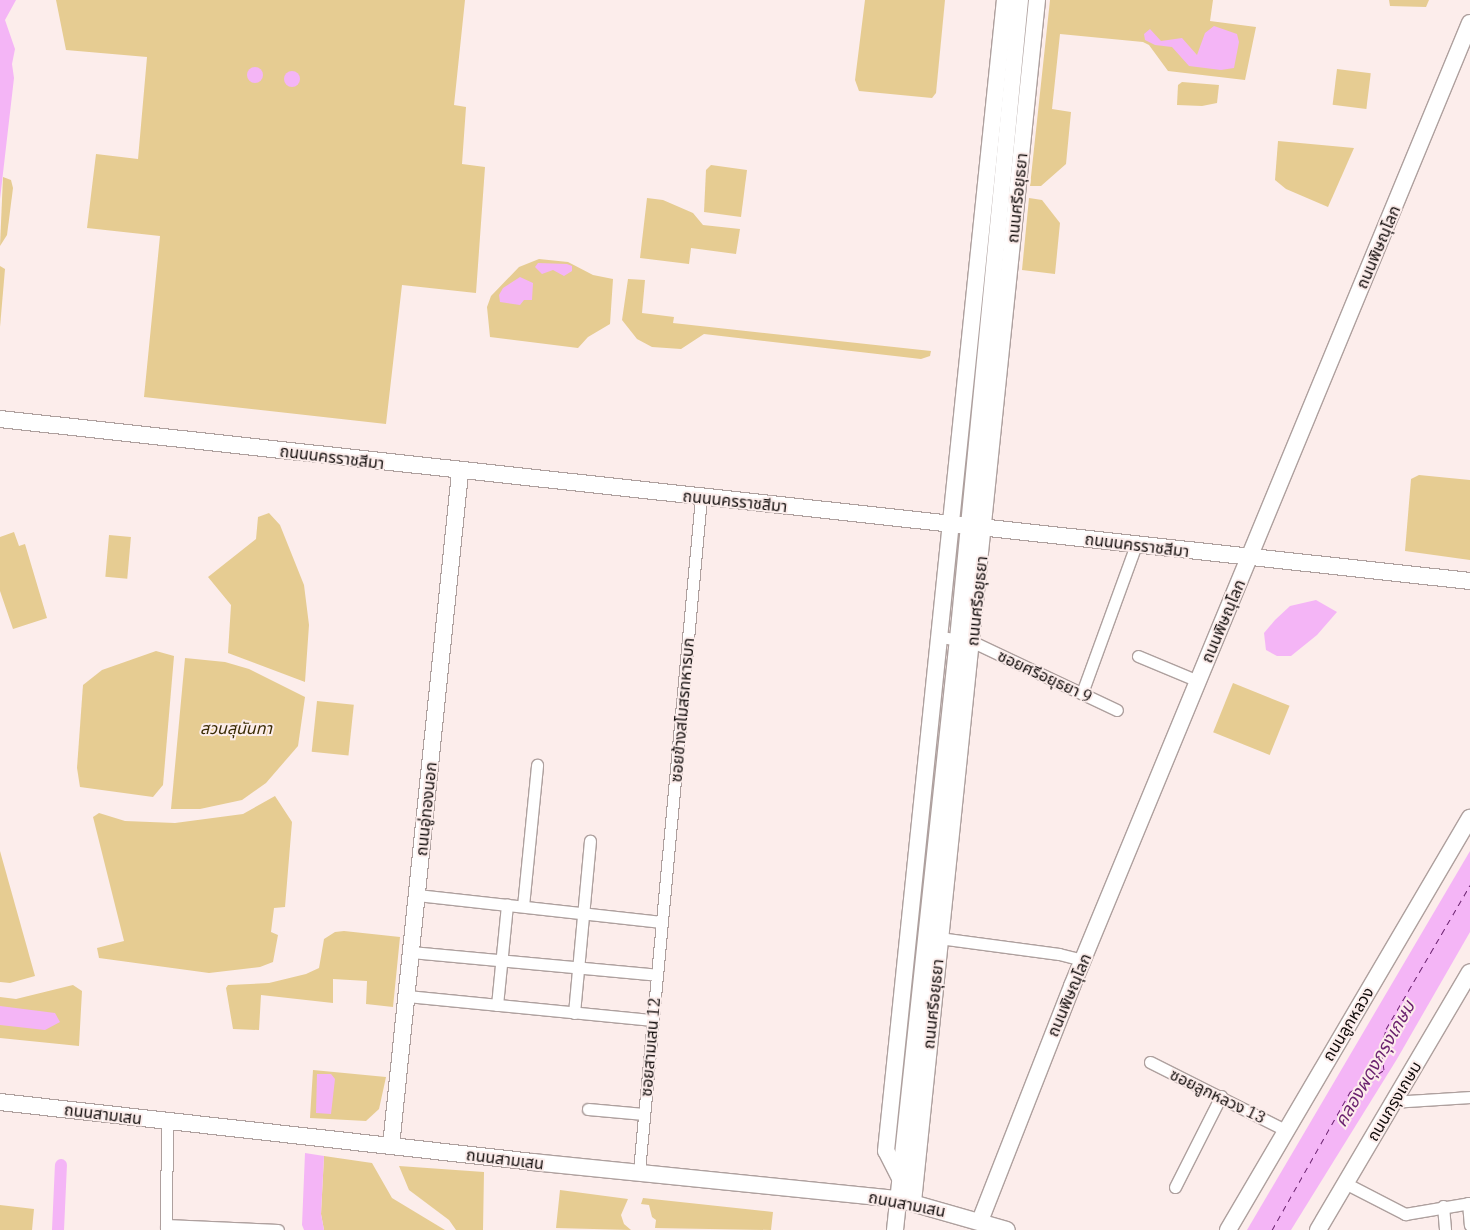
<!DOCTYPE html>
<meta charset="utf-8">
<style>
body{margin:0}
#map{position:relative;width:1470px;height:1230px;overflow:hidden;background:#fcedeb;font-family:"IBM Plex Serif","Noto Sans Thai",serif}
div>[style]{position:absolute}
.green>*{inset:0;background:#e6cc92;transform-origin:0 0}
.water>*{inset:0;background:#f4b5f6}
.round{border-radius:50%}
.canal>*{height:12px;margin:-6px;padding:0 6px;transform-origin:6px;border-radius:6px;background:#f4b5f6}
.ferry>*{height:1px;margin-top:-0.5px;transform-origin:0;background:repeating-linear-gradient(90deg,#6c2470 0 6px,transparent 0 11px)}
.roads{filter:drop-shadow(1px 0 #aea09e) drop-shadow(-1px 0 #aea09e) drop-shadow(0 1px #aea09e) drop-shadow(0 -1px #aea09e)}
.street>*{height:11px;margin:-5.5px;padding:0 5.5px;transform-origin:5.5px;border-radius:5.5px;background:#fff}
.secondary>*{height:16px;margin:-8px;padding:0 8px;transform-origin:8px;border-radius:8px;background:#fff}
span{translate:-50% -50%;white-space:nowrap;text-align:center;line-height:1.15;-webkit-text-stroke:4px #fcedeb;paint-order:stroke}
.street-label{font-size:16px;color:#100b0a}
.park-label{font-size:16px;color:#3a2c05;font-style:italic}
.water-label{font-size:18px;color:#6c2470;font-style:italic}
</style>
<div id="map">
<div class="green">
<div style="clip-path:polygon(56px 0,465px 0,454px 105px,466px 107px,462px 164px,485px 167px,476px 293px,402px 285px,386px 424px,144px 397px,160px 236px,87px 228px,96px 154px,138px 159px,147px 57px,66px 50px)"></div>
<div style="clip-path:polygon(865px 0,945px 0,936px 93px,932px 98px,859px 91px,855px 80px)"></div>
<div style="clip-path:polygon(1050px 0,1213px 0,1210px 21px,1256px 27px,1245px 80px,1168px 71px,1149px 45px,1143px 42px,1060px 34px,1052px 109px,1071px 112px,1066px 164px,1041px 186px,1030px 186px)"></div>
<div style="clip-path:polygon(1389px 0,1429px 0,1426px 7px,1390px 6px)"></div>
<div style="left:1337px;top:69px;width:34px;height:36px;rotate:7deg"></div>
<div style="clip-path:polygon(1182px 82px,1219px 85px,1217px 103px,1202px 106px,1177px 105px,1178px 85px)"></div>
<div style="clip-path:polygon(1278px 141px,1354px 148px,1328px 207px,1286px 189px,1275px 180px)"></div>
<div style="clip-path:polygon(711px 165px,747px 170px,741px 217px,704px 212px,706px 170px)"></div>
<div style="clip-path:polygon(3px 177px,11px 180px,13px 188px,7px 235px,0 246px)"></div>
<div style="clip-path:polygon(647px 198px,663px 200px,693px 213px,703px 225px,740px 229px,736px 254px,691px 248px,689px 264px,640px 258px)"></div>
<div style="clip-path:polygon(1029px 198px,1042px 200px,1060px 223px,1055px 274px,1022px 270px)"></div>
<div style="clip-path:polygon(539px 259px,568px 262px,593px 275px,613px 279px,610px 324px,588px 337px,578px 348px,490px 337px,487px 307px,491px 296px,519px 267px)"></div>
<div style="clip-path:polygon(0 266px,5px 269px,0 327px)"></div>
<div style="clip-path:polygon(628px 279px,645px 280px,642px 313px,674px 317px,673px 323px,931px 351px,930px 356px,921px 359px,704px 334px,681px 349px,652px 347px,637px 339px,622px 320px)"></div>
<div style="clip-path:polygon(1419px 475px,1470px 480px,1470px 560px,1405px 551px,1411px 479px)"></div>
<div style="clip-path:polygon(269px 513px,280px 525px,304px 585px,309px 625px,305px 682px,228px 653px,231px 605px,208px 577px,256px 539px,258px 517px)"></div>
<div style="clip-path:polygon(14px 532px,19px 546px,25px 544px,47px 618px,13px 629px,0 591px,0 537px)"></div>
<div style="left:109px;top:535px;width:22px;height:42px;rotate:5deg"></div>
<div style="clip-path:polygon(156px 651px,174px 656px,163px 785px,153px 797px,80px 787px,77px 768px,83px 685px,102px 670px)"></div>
<div style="clip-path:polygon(185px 658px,225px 662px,249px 669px,305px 697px,298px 746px,266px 783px,242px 800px,200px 809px,171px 809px)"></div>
<div style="left:1233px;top:683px;width:61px;height:53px;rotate:22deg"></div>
<div style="left:317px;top:701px;width:37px;height:51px;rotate:6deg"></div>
<div style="clip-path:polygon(275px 796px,292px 822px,285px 907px,274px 908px,271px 932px,278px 935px,273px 962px,260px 967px,209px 973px,99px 958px,97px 948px,124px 941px,93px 817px,99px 813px,125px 821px,175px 823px,243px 814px)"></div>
<div style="clip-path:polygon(0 851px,35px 976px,10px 983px,0 982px)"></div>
<div style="clip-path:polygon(344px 931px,400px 937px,393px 1007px,366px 1004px,367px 981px,333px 979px,333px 1003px,261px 995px,259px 1030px,233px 1029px,226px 988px,228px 985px,269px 983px,306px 974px,319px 968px,324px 939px,335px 932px)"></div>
<div style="clip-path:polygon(73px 985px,82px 991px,79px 1046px,0 1038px,0 997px,16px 999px)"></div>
<div style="clip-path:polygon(313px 1070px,386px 1077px,379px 1109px,366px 1121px,310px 1118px)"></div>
<div style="clip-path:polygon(324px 1156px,372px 1163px,392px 1198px,445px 1230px,324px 1230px,321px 1214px)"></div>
<div style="clip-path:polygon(399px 1166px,484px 1172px,483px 1230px,456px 1230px,449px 1220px,409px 1190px)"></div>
<div style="clip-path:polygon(560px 1190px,628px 1199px,621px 1215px,624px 1224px,631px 1230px,556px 1228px)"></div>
<div style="clip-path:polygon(643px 1198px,773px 1212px,771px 1230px,655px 1228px,656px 1220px,652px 1217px,649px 1205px,641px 1204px)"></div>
<div style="clip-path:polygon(0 1205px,34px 1209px,32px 1230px,0 1230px)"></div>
</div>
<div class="water">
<div style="clip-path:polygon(0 0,16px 0,5px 20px,15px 49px,12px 64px,14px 78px,0 199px)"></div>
<div style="clip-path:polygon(1214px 26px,1237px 34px,1239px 42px,1234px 68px,1221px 70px,1189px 66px,1172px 47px,1155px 45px,1145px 40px,1144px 34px,1150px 29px,1161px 41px,1182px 38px,1197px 55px,1205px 33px)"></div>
<div class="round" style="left:247px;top:67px;width:16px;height:16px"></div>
<div class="round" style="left:284px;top:71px;width:16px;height:16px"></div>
<div style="clip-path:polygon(538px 263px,567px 264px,572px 266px,572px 271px,564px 276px,553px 270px,542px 274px,535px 267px)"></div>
<div style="clip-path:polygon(520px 277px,533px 283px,532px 300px,524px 300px,520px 305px,500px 302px,499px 295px,503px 288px)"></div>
<div style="clip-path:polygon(1316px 600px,1337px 612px,1317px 635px,1291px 656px,1277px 656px,1266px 650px,1264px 633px,1275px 620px,1290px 606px)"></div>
<div style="clip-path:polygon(1470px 851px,1470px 932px,1397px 1059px,1291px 1230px,1247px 1230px)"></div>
<div style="clip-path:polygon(0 1006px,55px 1013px,60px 1022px,45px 1030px,0 1025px)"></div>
<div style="clip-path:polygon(317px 1074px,331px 1074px,335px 1079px,331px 1114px,316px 1113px)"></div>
<div style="clip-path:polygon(305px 1153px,324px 1156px,321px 1214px,324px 1230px,304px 1230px,302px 1225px)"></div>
</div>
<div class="canal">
<div style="left:58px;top:1230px;width:65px;rotate:-87.4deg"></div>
</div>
<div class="ferry">
<div style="left:1272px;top:1230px;width:159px;rotate:-60.5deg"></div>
<div style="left:1350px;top:1092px;width:40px;rotate:-32.9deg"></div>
<div style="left:1384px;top:1070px;width:22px;rotate:-98deg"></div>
<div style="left:1381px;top:1048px;width:20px;rotate:-75deg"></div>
<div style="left:1386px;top:1029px;width:167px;rotate:-59.7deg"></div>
</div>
<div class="roads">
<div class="street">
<div style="left:941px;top:637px;width:32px;rotate:9deg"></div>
<div style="left:973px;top:642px;width:159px;rotate:25.3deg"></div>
<div style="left:1138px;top:656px;width:65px;rotate:22.6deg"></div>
<div style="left:1082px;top:693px;width:158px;rotate:-70deg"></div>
<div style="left:417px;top:895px;width:246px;rotate:6.3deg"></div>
<div style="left:523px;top:906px;width:142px;rotate:-84.3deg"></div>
<div style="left:939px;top:938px;width:121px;rotate:7.6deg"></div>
<div style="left:1059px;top:954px;width:25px;rotate:14deg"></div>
<div style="left:411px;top:952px;width:247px;rotate:5.3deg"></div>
<div style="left:407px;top:996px;width:247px;rotate:5.6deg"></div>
<div style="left:497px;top:1005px;width:101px;rotate:-84.3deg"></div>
<div style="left:574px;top:1013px;width:173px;rotate:-84.7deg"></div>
<div style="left:1150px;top:1062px;width:151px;rotate:26.7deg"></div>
<div style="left:1393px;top:1102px;width:77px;rotate:-3.7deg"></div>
<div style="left:588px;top:1109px;width:56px;rotate:5.1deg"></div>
<div style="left:639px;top:1171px;width:677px;rotate:-84.74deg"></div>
<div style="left:1345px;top:1183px;width:68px;rotate:27.3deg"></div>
<div style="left:1405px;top:1214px;width:66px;rotate:-9.6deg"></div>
<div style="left:1175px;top:1187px;width:102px;rotate:-63.2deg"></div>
<div style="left:1468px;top:1203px;width:22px;rotate:85deg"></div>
<div style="left:1443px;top:1206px;width:24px;rotate:85deg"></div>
<div style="left:166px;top:1225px;width:112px;rotate:2.6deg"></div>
<div style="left:166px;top:1230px;width:109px;rotate:-89.5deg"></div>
</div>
<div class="secondary">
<div style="left:0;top:419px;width:1479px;rotate:6.29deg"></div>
<div style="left:0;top:1102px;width:536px;rotate:6.42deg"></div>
<div style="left:533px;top:1162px;width:367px;rotate:5.8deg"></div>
<div style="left:898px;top:1199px;width:113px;rotate:15.9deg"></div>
<div style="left:391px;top:1146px;width:678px;rotate:-84.15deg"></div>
<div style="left:900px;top:1178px;width:30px;rotate:-117deg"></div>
<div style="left:886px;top:1151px;width:1157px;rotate:-84.1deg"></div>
<div style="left:913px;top:1202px;width:1208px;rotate:-84.11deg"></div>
<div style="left:980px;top:1221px;width:252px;rotate:-68.6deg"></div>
<div style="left:1072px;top:986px;width:1042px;rotate:-67.55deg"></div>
<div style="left:895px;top:1230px;width:594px;rotate:-83.92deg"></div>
<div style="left:958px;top:639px;width:642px;rotate:-84.46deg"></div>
<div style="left:1228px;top:1230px;width:478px;rotate:-59.6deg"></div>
<div style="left:1318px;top:1230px;width:299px;rotate:-59.5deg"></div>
</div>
</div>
<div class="street-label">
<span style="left:1017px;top:198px;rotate:-84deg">ถนนศรีอยุธยา</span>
<span style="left:1378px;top:247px;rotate:-67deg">ถนนพิษณุโลก</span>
<span style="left:332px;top:457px;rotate:7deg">ถนนนครราชสีมา</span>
<span style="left:735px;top:501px;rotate:6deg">ถนนนครราชสีมา</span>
<span style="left:1137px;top:545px;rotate:7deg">ถนนนครราชสีมา</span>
<span style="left:977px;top:601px;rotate:-84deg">ถนนศรีอยุธยา</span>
<span style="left:1223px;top:621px;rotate:-67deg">ถนนพิษณุโลก</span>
<span style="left:1045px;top:676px;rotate:25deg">ซอยศรีอยุธยา 9</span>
<span style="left:682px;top:710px;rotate:-85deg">ซอยข้างสโมสรทหารบก</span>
<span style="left:426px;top:809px;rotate:-84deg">ถนนอู่ทองนอก</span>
<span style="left:1069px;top:995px;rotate:-67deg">ถนนพิษณุโลก</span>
<span style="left:933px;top:1004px;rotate:-84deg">ถนนศรีอยุธยา</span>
<span style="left:1348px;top:1024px;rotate:-59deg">ถนนลูกหลวง</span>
<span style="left:650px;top:1047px;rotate:-85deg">ซอยสามเสน 12</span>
<span style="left:1218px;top:1096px;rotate:26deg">ซอยลูกหลวง 13</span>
<span style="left:1394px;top:1101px;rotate:-59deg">ถนนกรุงเกษม</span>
<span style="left:103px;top:1114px;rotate:7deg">ถนนสามเสน</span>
<span style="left:505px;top:1159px;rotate:7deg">ถนนสามเสน</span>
<span style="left:907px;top:1204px;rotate:11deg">ถนนสามเสน</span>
</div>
<div class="park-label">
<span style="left:236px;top:728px">สวนสุนันทา</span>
</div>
<div class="water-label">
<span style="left:1375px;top:1064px;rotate:-60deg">คลองผดุงกรุงเกษม</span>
</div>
</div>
